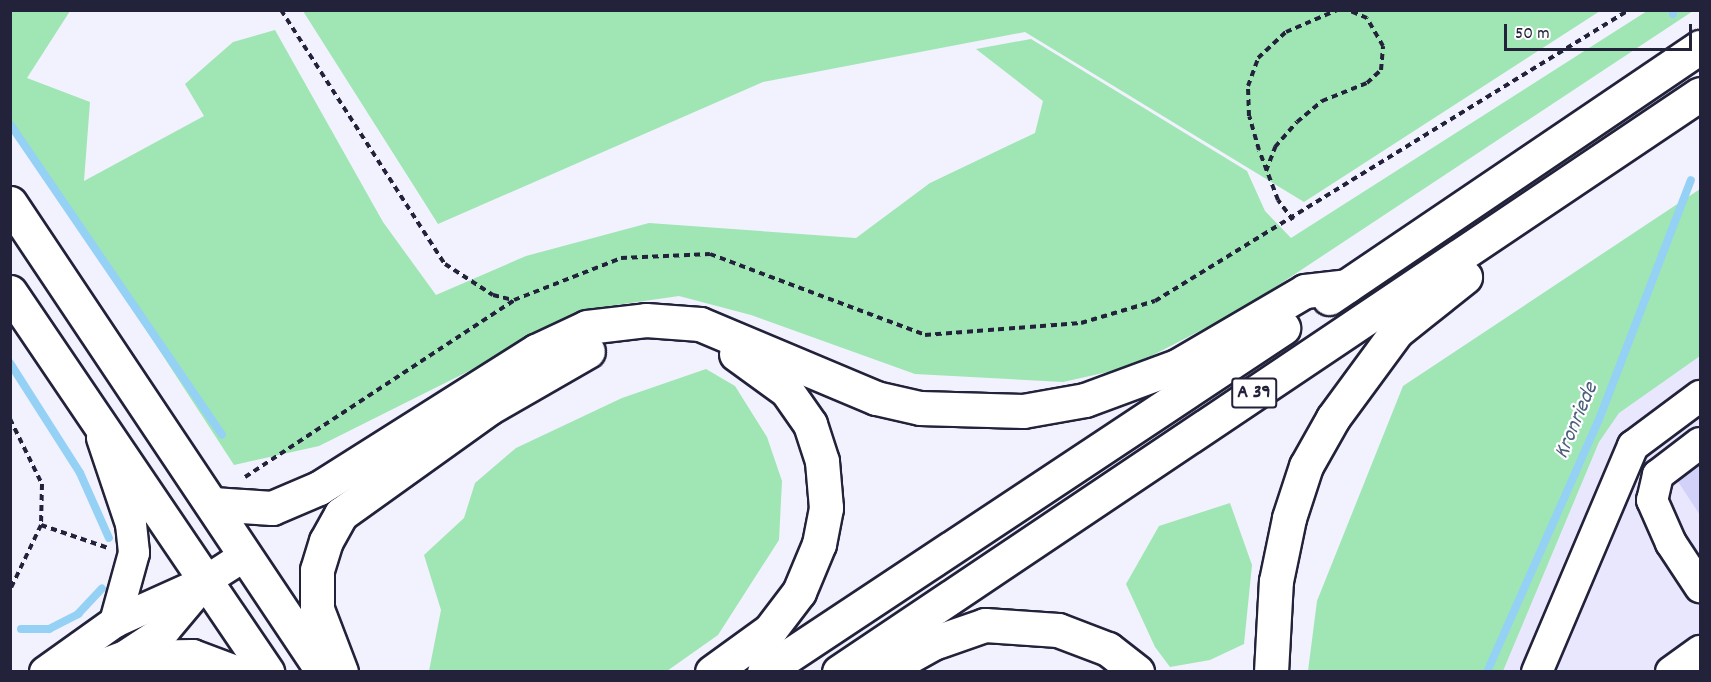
<!DOCTYPE html>
<style>
body{margin:0}
#map{position:relative;width:1711px;height:682px;overflow:hidden;background:#f2f1fe;font-family:Dekko,sans-serif}
div>[style]{position:absolute}
.built>*{inset:0;background:#e8e7fd}
.green>*{inset:0;background:#9fe6b4}
.stream>*{height:8px;margin:-4px;padding:0 4px;transform-origin:4px;border-radius:4px;background:#95d1f5}
.building>*{inset:0;background:#d2d1fa}
.path>*{height:4px;margin-top:-2px;transform-origin:0;background:repeating-linear-gradient(90deg,#22223b 0 6px,transparent 0 10.5px)}
.roads{filter:drop-shadow(2px 0 #22223b) drop-shadow(-2px 0 #22223b) drop-shadow(0 2px #22223b) drop-shadow(0 -2px #22223b)}
.minor>*{height:30px;margin:-15px;padding:0 15px;transform-origin:15px;border-radius:15px;background:#fff}
.major>*{height:33px;margin:-16.5px;padding:0 16.5px;transform-origin:16.5px;border-radius:16.5px;background:#fff}
.highway>*{height:33px;margin:-16.5px;padding:0 16.5px;transform-origin:16.5px;border-radius:16.5px;background:#fff}
span{translate:-50% -50%;white-space:nowrap;text-align:center;line-height:1.15;-webkit-text-stroke:4.5px #fff;paint-order:stroke}
.shield-label span{padding:2px 4px;background:#fff;border:2px solid;border-radius:4px;-webkit-text-stroke-width:0}
.shield-label{font-size:20px;color:#22223b;font-weight:700}
.water-label{font-size:22px;color:#4a5f7c;font-style:italic}
.frame{position:absolute;inset:0;border:12px solid #22223b;pointer-events:none}
.scale{position:absolute;left:1504px;top:24px;width:188px;height:27px;box-sizing:border-box;border:3px solid #22223b;border-top:0;padding-left:8px;font-size:18px;line-height:21px;white-space:nowrap;color:#22223b;-webkit-text-stroke:4px #fff;paint-order:stroke}
</style>
<div id="map">
<div class="built">
<div style="clip-path:polygon(1700px 191px,1700px 671px,1381px 671px,1447px 366px,1512px 314px)"></div>
</div>
<div class="green">
<div style="clip-path:polygon(11px 11px,70px 11px,27px 78px,90px 102px,84px 181px,204px 116px,185px 84px,233px 42px,275px 30px,383px 222px,436px 295px,526px 256px,649px 223px,856px 238px,930px 183px,1035px 133px,1043px 101px,976px 49px,1031px 39px,1247px 171px,1265px 211px,1291px 238px,1647px 11px,1693px 11px,1242px 309px,1130px 367px,1063px 382px,915px 374px,751px 315px,679px 296px,595px 308px,319px 446px,234px 465px,11px 122px)"></div>
<div style="clip-path:polygon(303px 11px,1600px 11px,1304px 202px,1025px 32px,763px 82px,438px 224px)"></div>
<div style="clip-path:polygon(1700px 189px,1700px 356px,1619px 413px,1599px 442px,1503px 671px,1308px 671px,1317px 601px,1403px 386px)"></div>
<div style="clip-path:polygon(706px 369px,735px 386px,767px 437px,782px 481px,779px 540px,718px 635px,667px 671px,429px 671px,441px 610px,424px 555px,464px 518px,475px 483px,516px 448px,622px 398px)"></div>
<div style="clip-path:polygon(1230px 503px,1252px 565px,1244px 644px,1210px 660px,1170px 667px,1155px 647px,1126px 584px,1159px 526px)"></div>
</div>
<div class="stream">
<div style="left:1673px;top:10px;width:4px;rotate:90deg"></div>
<div style="left:10px;top:124px;width:376px;rotate:55.7deg"></div>
<div style="left:10px;top:363px;width:130px;rotate:57.5deg"></div>
<div style="left:80px;top:473px;width:71px;rotate:66deg"></div>
<div style="left:21px;top:629px;width:28px"></div>
<div style="left:49px;top:629px;width:33px;rotate:-27deg"></div>
<div style="left:78px;top:614px;width:35px;rotate:-47deg"></div>
<div style="left:1487px;top:672px;width:274px;rotate:-66.1deg"></div>
<div style="left:1598px;top:422px;width:259px;rotate:-69deg"></div>
</div>
<div class="building">
<div style="clip-path:polygon(1700px 452px,1700px 515px,1671px 471px)"></div>
</div>
<div class="path">
<div style="left:281px;top:10px;width:302px;rotate:57.2deg"></div>
<div style="left:445px;top:264px;width:57px;rotate:32.9deg"></div>
<div style="left:493px;top:295px;width:21px;rotate:14deg"></div>
<div style="left:1266px;top:171px;width:26px;rotate:-69deg"></div>
<div style="left:1275px;top:147px;width:33px;rotate:-49deg"></div>
<div style="left:1297px;top:122px;width:33px;rotate:-40deg"></div>
<div style="left:1322px;top:101px;width:48px;rotate:-21.8deg"></div>
<div style="left:1367px;top:83px;width:19px;rotate:-43deg"></div>
<div style="left:1381px;top:70px;width:24px;rotate:-85deg"></div>
<div style="left:1383px;top:46px;width:32px;rotate:-120deg"></div>
<div style="left:1367px;top:18px;width:21px;rotate:-157deg"></div>
<div style="left:1293px;top:220px;width:25px;rotate:-127deg"></div>
<div style="left:1278px;top:200px;width:53px;rotate:-110.8deg"></div>
<div style="left:1259px;top:150px;width:35px;rotate:-106deg"></div>
<div style="left:1249px;top:116px;width:30px;rotate:-92deg"></div>
<div style="left:1248px;top:86px;width:30px;rotate:-70deg"></div>
<div style="left:1258px;top:58px;width:38px;rotate:-43deg"></div>
<div style="left:1286px;top:32px;width:56px;rotate:-23.3deg"></div>
<div style="left:10px;top:419px;width:72px;rotate:63.8deg"></div>
<div style="left:42px;top:484px;width:41px;rotate:91.4deg"></div>
<div style="left:41px;top:525px;width:72px;rotate:115.5deg"></div>
<div style="left:245px;top:477px;width:322px;rotate:-33.3deg"></div>
<div style="left:514px;top:300px;width:115px;rotate:-21.4deg"></div>
<div style="left:621px;top:258px;width:89px;rotate:-2.6deg"></div>
<div style="left:710px;top:254px;width:230px;rotate:20.6deg"></div>
<div style="left:925px;top:335px;width:156px;rotate:-4.4deg"></div>
<div style="left:1081px;top:323px;width:77px;rotate:-16.6deg"></div>
<div style="left:1155px;top:301px;width:556px;rotate:-31.55deg"></div>
<div style="left:41px;top:525px;width:71px;rotate:18.9deg"></div>
</div>
<div class="roads">
<div class="minor">
<div style="left:102px;top:438px;width:91px;rotate:71.4deg"></div>
<div style="left:131px;top:524px;width:29px;rotate:84deg"></div>
<div style="left:134px;top:553px;width:72px;rotate:105.4deg"></div>
<div style="left:1700px;top:443px;width:53px;rotate:142.7deg"></div>
<div style="left:1658px;top:475px;width:26px;rotate:103deg"></div>
<div style="left:1652px;top:500px;width:47px;rotate:66.2deg"></div>
<div style="left:1671px;top:543px;width:53px;rotate:56.6deg"></div>
<div style="left:128px;top:656px;width:65px;rotate:-0.9deg"></div>
<div style="left:193px;top:655px;width:48px;rotate:20.7deg"></div>
<div style="left:45px;top:672px;width:86px;rotate:-35.5deg"></div>
<div style="left:115px;top:622px;width:92px;rotate:-24.3deg"></div>
<div style="left:82px;top:672px;width:46px;rotate:-20.4deg"></div>
<div style="left:125px;top:656px;width:49px;rotate:-33.4deg"></div>
<div style="left:166px;top:629px;width:64px;rotate:-50.1deg"></div>
<div style="left:207px;top:580px;width:46px;rotate:-32.7deg"></div>
<div style="left:1537px;top:672px;width:246px;rotate:-67deg"></div>
<div style="left:1633px;top:446px;width:84px;rotate:-36.7deg"></div>
<div style="left:1671px;top:672px;width:36px;rotate:-36deg"></div>
</div>
<div class="major">
<div style="left:10px;top:203px;width:564px;rotate:56.28deg"></div>
<div style="left:10px;top:292px;width:459px;rotate:55.9deg"></div>
</div>
<div class="highway">
<div style="left:1329px;top:298px;width:448px;rotate:-34.1deg"></div>
<div style="left:213px;top:504px;width:59px;rotate:3.9deg"></div>
<div style="left:272px;top:508px;width:51px;rotate:-23.1deg"></div>
<div style="left:319px;top:488px;width:257px;rotate:-32.3deg"></div>
<div style="left:536px;top:351px;width:56px;rotate:-25.2deg"></div>
<div style="left:587px;top:327px;width:59px;rotate:-6.8deg"></div>
<div style="left:646px;top:320px;width:54px;rotate:4.2deg"></div>
<div style="left:700px;top:324px;width:191px;rotate:22.8deg"></div>
<div style="left:876px;top:398px;width:45px;rotate:12.8deg"></div>
<div style="left:920px;top:408px;width:103px;rotate:1.7deg"></div>
<div style="left:1023px;top:411px;width:63px;rotate:-10.1deg"></div>
<div style="left:1085px;top:400px;width:98px;rotate:-20.3deg"></div>
<div style="left:1177px;top:366px;width:148px;rotate:-30.4deg"></div>
<div style="left:1305px;top:291px;width:42px;rotate:-6.8deg"></div>
<div style="left:341px;top:672px;width:67px;rotate:-110.9deg"></div>
<div style="left:317px;top:609px;width:39px;rotate:-90deg"></div>
<div style="left:317px;top:570px;width:30px;rotate:-73deg"></div>
<div style="left:326px;top:541px;width:31px;rotate:-61deg"></div>
<div style="left:341px;top:514px;width:182px;rotate:-35.6deg"></div>
<div style="left:489px;top:408px;width:114px;rotate:-29.9deg"></div>
<div style="left:712px;top:672px;width:72px;rotate:-35.9deg"></div>
<div style="left:770px;top:630px;width:48px;rotate:-52.7deg"></div>
<div style="left:799px;top:592px;width:52px;rotate:-67.4deg"></div>
<div style="left:819px;top:544px;width:37px;rotate:-79deg"></div>
<div style="left:826px;top:508px;width:47px;rotate:-94.9deg"></div>
<div style="left:822px;top:461px;width:39px;rotate:-108deg"></div>
<div style="left:810px;top:424px;width:40px;rotate:-124.9deg"></div>
<div style="left:787px;top:391px;width:63px;rotate:-144deg"></div>
<div style="left:764px;top:672px;width:623px;rotate:-33.54deg"></div>
<div style="left:839px;top:672px;width:1037px;rotate:-33.87deg"></div>
<div style="left:881px;top:672px;width:60px;rotate:-29.1deg"></div>
<div style="left:933px;top:643px;width:55px;rotate:-19.1deg"></div>
<div style="left:985px;top:625px;width:73px;rotate:3.9deg"></div>
<div style="left:1058px;top:630px;width:53px;rotate:20.8deg"></div>
<div style="left:1108px;top:649px;width:37px;rotate:38deg"></div>
<div style="left:1271px;top:672px;width:91px;rotate:-86.9deg"></div>
<div style="left:1276px;top:581px;width:64px;rotate:-78.3deg"></div>
<div style="left:1289px;top:518px;width:55px;rotate:-71.9deg"></div>
<div style="left:1306px;top:466px;width:55px;rotate:-60.6deg"></div>
<div style="left:1333px;top:418px;width:108px;rotate:-53.7deg"></div>
<div style="left:1397px;top:331px;width:87px;rotate:-38.5deg"></div>
</div>
</div>
<div class="shield-label">
<span style="left:1254px;top:393px">A 39</span>
</div>
<div class="water-label">
<span style="left:1577px;top:421px;rotate:-67deg">Kronriede</span>
</div>
<div class="frame"></div>
<div class="scale">50 m</div>
</div>
